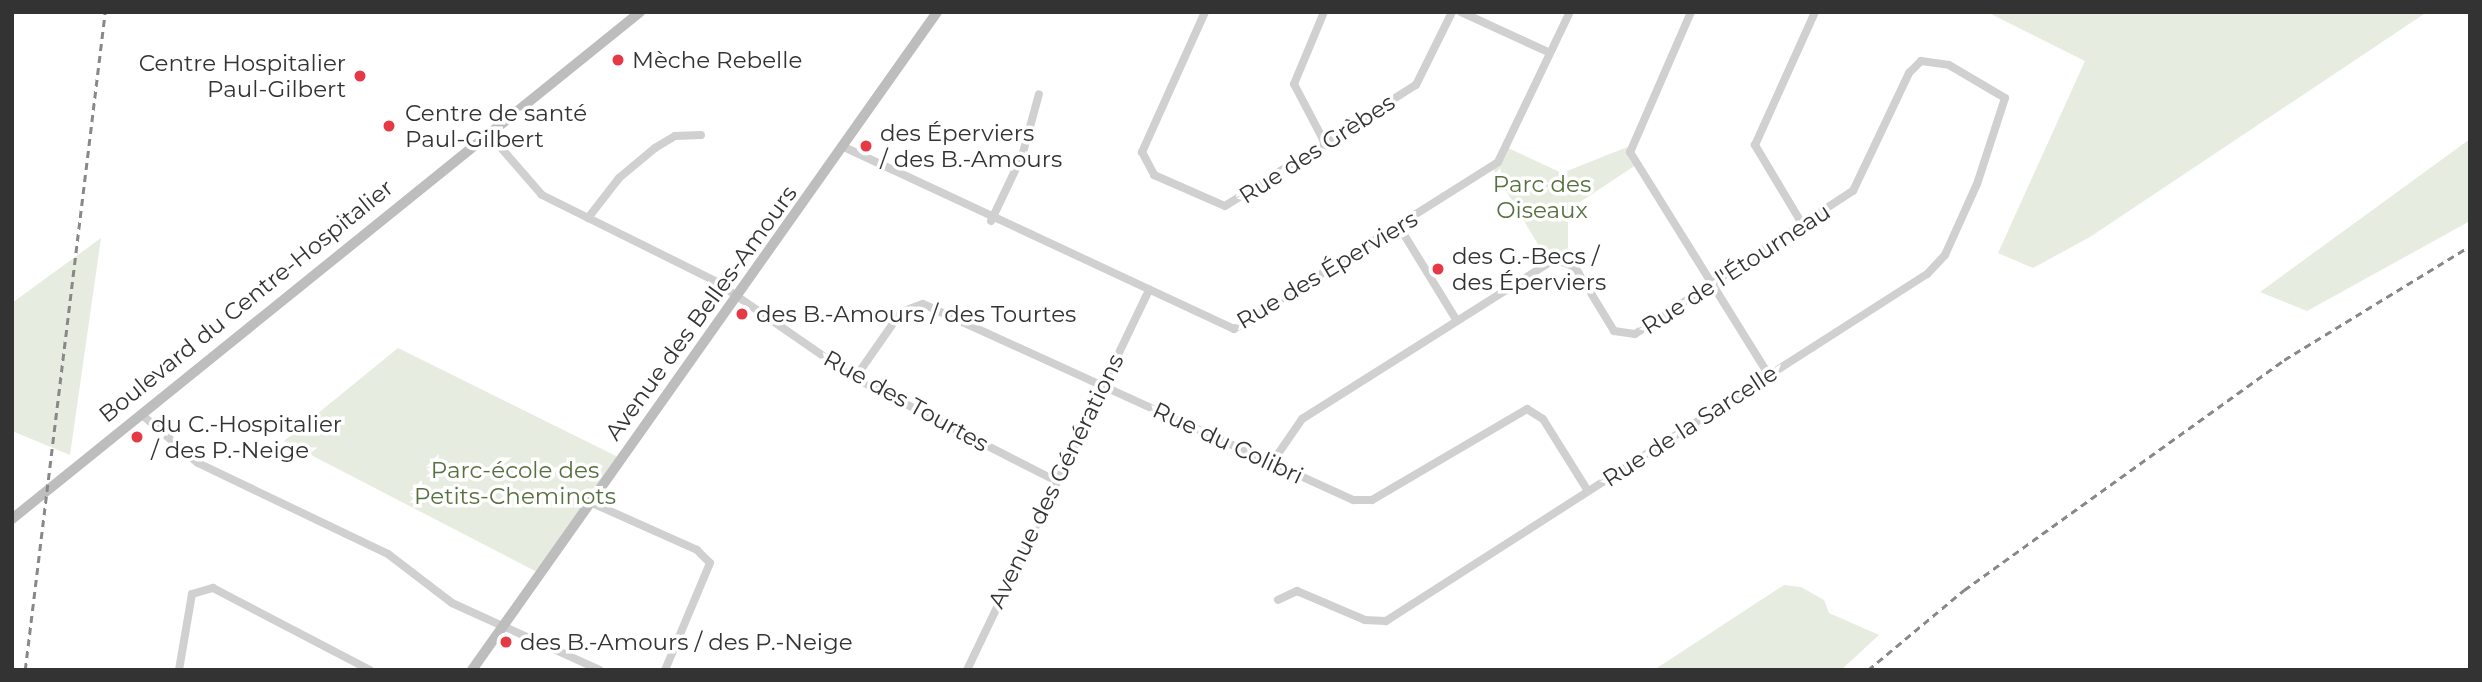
<!DOCTYPE html>
<meta charset="utf-8">
<style>
body{margin:0}
#map{position:relative;width:2482px;height:682px;overflow:hidden;background:#fff;font-family:Montserrat,sans-serif}
div>[style]{position:absolute}
.green>*{inset:0;background:#e6ecdf}
.street>*{height:8px;margin:-4px;padding:0 4px;transform-origin:4px;border-radius:4px;background:#d0d0d0}
.secondary>*{height:10px;margin:-5px;padding:0 5px;transform-origin:5px;border-radius:5px;background:#bdbdbd}
.rail>*{height:2.5px;margin-top:-1.25px;transform-origin:0;background:repeating-linear-gradient(90deg,#888 0 7px,transparent 0 12px)}
.dots>*{width:19px;height:19px;translate:-50% -50%;box-sizing:border-box;border:4px solid #fff;border-radius:50%}
span{translate:-50% -50%;white-space:nowrap;text-align:center;line-height:1.15;-webkit-text-stroke:7px #fff;paint-order:stroke}
.poi-label{font-size:23px;color:#333}
.left{translate:0 -50%;text-align:left}
.right{translate:-100% -50%;text-align:right}
.street-label{font-size:23px;color:#333}
.park-label{font-size:23px;color:#56703f}
.frame{position:absolute;inset:0;border:14px solid #333;pointer-events:none}
</style>
<div id="map">
<div class="green">
<div style="clip-path:polygon(1987px 12px,2427px 12px,2090px 237px,2033px 268px,1998px 253px,2085px 61px)"></div>
<div style="clip-path:polygon(2470px 139px,2470px 221px,2307px 311px,2260px 292px)"></div>
<div style="clip-path:polygon(1630px 146px,1636px 165px,1568px 210px,1568px 262px,1549px 263px,1492px 167px,1508px 148px,1562px 173px)"></div>
<div style="clip-path:polygon(101px 238px,70px 455px,12px 431px,12px 303px)"></div>
<div style="clip-path:polygon(398px 348px,622px 459px,539px 573px,284px 441px)"></div>
<div style="clip-path:polygon(1784px 585px,1801px 587px,1824px 600px,1829px 613px,1879px 635px,1841px 670px,1654px 670px)"></div>
</div>
<div class="street">
<div style="left:1205px;top:12px;width:154px;rotate:114.2deg"></div>
<div style="left:1142px;top:152px;width:26px;rotate:62deg"></div>
<div style="left:1154px;top:175px;width:77px;rotate:23.6deg"></div>
<div style="left:1225px;top:206px;width:226px;rotate:-32.4deg"></div>
<div style="left:1416px;top:85px;width:81px;rotate:-63.7deg"></div>
<div style="left:1324px;top:12px;width:78px;rotate:112.6deg"></div>
<div style="left:1294px;top:84px;width:69px;rotate:62.3deg"></div>
<div style="left:1461px;top:12px;width:98px;rotate:24.7deg"></div>
<div style="left:1691px;top:12px;width:153px;rotate:113.5deg"></div>
<div style="left:1630px;top:152px;width:263px;rotate:58.1deg"></div>
<div style="left:488px;top:133px;width:82px;rotate:48.9deg"></div>
<div style="left:542px;top:195px;width:193px;rotate:26.4deg"></div>
<div style="left:715px;top:281px;width:170px;rotate:34.7deg"></div>
<div style="left:855px;top:378px;width:224px;rotate:27.1deg"></div>
<div style="left:846px;top:148px;width:428px;rotate:25deg"></div>
<div style="left:1234px;top:329px;width:312px;rotate:-32.3deg"></div>
<div style="left:1498px;top:162px;width:166px;rotate:-64.4deg"></div>
<div style="left:588px;top:218px;width:51px;rotate:-52.2deg"></div>
<div style="left:619px;top:178px;width:47px;rotate:-39.8deg"></div>
<div style="left:655px;top:148px;width:23px;rotate:-31deg"></div>
<div style="left:675px;top:136px;width:26px;rotate:-2deg"></div>
<div style="left:991px;top:221px;width:72px;rotate:-64.5deg"></div>
<div style="left:1022px;top:156px;width:64px;rotate:-74.7deg"></div>
<div style="left:1804px;top:227px;width:96px;rotate:-120.9deg"></div>
<div style="left:1755px;top:145px;width:146px;rotate:-65.7deg"></div>
<div style="left:1400px;top:228px;width:109px;rotate:58.5deg"></div>
<div style="left:855px;top:378px;width:80px;rotate:-55.1deg"></div>
<div style="left:901px;top:312px;width:23px;rotate:-20deg"></div>
<div style="left:923px;top:304px;width:473px;rotate:24.5deg"></div>
<div style="left:1354px;top:500px;width:18px"></div>
<div style="left:1372px;top:500px;width:180px;rotate:-30.4deg"></div>
<div style="left:1527px;top:409px;width:19px;rotate:32deg"></div>
<div style="left:1543px;top:419px;width:85px;rotate:58deg"></div>
<div style="left:141px;top:414px;width:75px;rotate:40.7deg"></div>
<div style="left:198px;top:463px;width:211px;rotate:25.6deg"></div>
<div style="left:388px;top:554px;width:81px;rotate:37.4deg"></div>
<div style="left:452px;top:603px;width:162px;rotate:24.4deg"></div>
<div style="left:1271px;top:464px;width:55px;rotate:-55.4deg"></div>
<div style="left:1302px;top:419px;width:299px;rotate:-32.3deg"></div>
<div style="left:1555px;top:259px;width:22px;rotate:22deg"></div>
<div style="left:1575px;top:267px;width:75px;rotate:58.6deg"></div>
<div style="left:1614px;top:331px;width:21px;rotate:8deg"></div>
<div style="left:1635px;top:334px;width:261px;rotate:-33.3deg"></div>
<div style="left:1853px;top:191px;width:131px;rotate:-64.6deg"></div>
<div style="left:1909px;top:73px;width:17px;rotate:-45deg"></div>
<div style="left:1921px;top:61px;width:28px;rotate:8deg"></div>
<div style="left:1949px;top:65px;width:65px;rotate:30.5deg"></div>
<div style="left:2005px;top:98px;width:90px;rotate:108deg"></div>
<div style="left:1977px;top:184px;width:78px;rotate:114.3deg"></div>
<div style="left:1945px;top:255px;width:26px;rotate:133deg"></div>
<div style="left:1927px;top:274px;width:643px;rotate:147.32deg"></div>
<div style="left:1386px;top:621px;width:21px;rotate:-177deg"></div>
<div style="left:1365px;top:620px;width:74px;rotate:-156.9deg"></div>
<div style="left:1297px;top:591px;width:21px;rotate:155deg"></div>
<div style="left:592px;top:503px;width:115px;rotate:24.1deg"></div>
<div style="left:697px;top:550px;width:18px;rotate:45deg"></div>
<div style="left:710px;top:563px;width:116px;rotate:112.8deg"></div>
<div style="left:179px;top:670px;width:77px;rotate:-80.3deg"></div>
<div style="left:192px;top:594px;width:22px;rotate:-16deg"></div>
<div style="left:213px;top:588px;width:177px;rotate:27.6deg"></div>
<div style="left:967px;top:670px;width:418px;rotate:-64.4deg"></div>
</div>
<div class="secondary">
<div style="left:12px;top:519px;width:807px;rotate:-38.91deg"></div>
<div style="left:472px;top:670px;width:806px;rotate:-54.75deg"></div>
</div>
<div class="rail">
<div style="left:25px;top:670px;width:663px;rotate:-83.07deg"></div>
<div style="left:1868px;top:670px;width:125px;rotate:-39.8deg"></div>
<div style="left:1964px;top:590px;width:394px;rotate:-35.7deg"></div>
<div style="left:2284px;top:360px;width:218px;rotate:-31.5deg"></div>
</div>
<div class="dots">
<div style="left:618px;top:60px;background:#e63946"></div>
<div style="left:360px;top:76px;background:#e63946"></div>
<div style="left:389px;top:126px;background:#e63946"></div>
<div style="left:866px;top:146px;background:#e63946"></div>
<div style="left:1438px;top:269px;background:#e63946"></div>
<div style="left:742px;top:314px;background:#e63946"></div>
<div style="left:137px;top:437px;background:#e63946"></div>
<div style="left:506px;top:642px;background:#e63946"></div>
</div>
<div class="poi-label">
<span class="left" style="left:632px;top:60px">Mèche Rebelle</span>
<span class="right" style="left:346px;top:76px">Centre Hospitalier<br>Paul-Gilbert</span>
<span class="left" style="left:405px;top:126px">Centre de santé<br>Paul-Gilbert</span>
<span class="left" style="left:880px;top:146px">des Éperviers<br>/ des B.-Amours</span>
<span class="left" style="left:1452px;top:269px">des G.-Becs /<br>des Éperviers</span>
<span class="left" style="left:756px;top:314px">des B.-Amours / des Tourtes</span>
<span class="left" style="left:151px;top:437px">du C.-Hospitalier<br>/ des P.-Neige</span>
<span class="left" style="left:520px;top:642px">des B.-Amours / des P.-Neige</span>
</div>
<div class="street-label">
<span style="left:1317px;top:149px;rotate:-33deg">Rue des Grèbes</span>
<span style="left:1736px;top:269px;rotate:-33deg">Rue de l'Étourneau</span>
<span style="left:1327px;top:270px;rotate:-31deg">Rue des Éperviers</span>
<span style="left:246px;top:301px;rotate:-39deg">Boulevard du Centre-Hospitalier</span>
<span style="left:701px;top:313px;rotate:-54deg">Avenue des Belles-Amours</span>
<span style="left:906px;top:401px;rotate:29deg">Rue des Tourtes</span>
<span style="left:1690px;top:426px;rotate:-33deg">Rue de la Sarcelle</span>
<span style="left:1228px;top:443px;rotate:25deg">Rue du Colibri</span>
<span style="left:1056px;top:481px;rotate:-64deg">Avenue des Générations</span>
</div>
<div class="park-label">
<span style="left:1542px;top:197px">Parc des<br>Oiseaux</span>
<span style="left:515px;top:483px">Parc-école des<br>Petits-Cheminots</span>
</div>
<div class="frame"></div>
</div>
